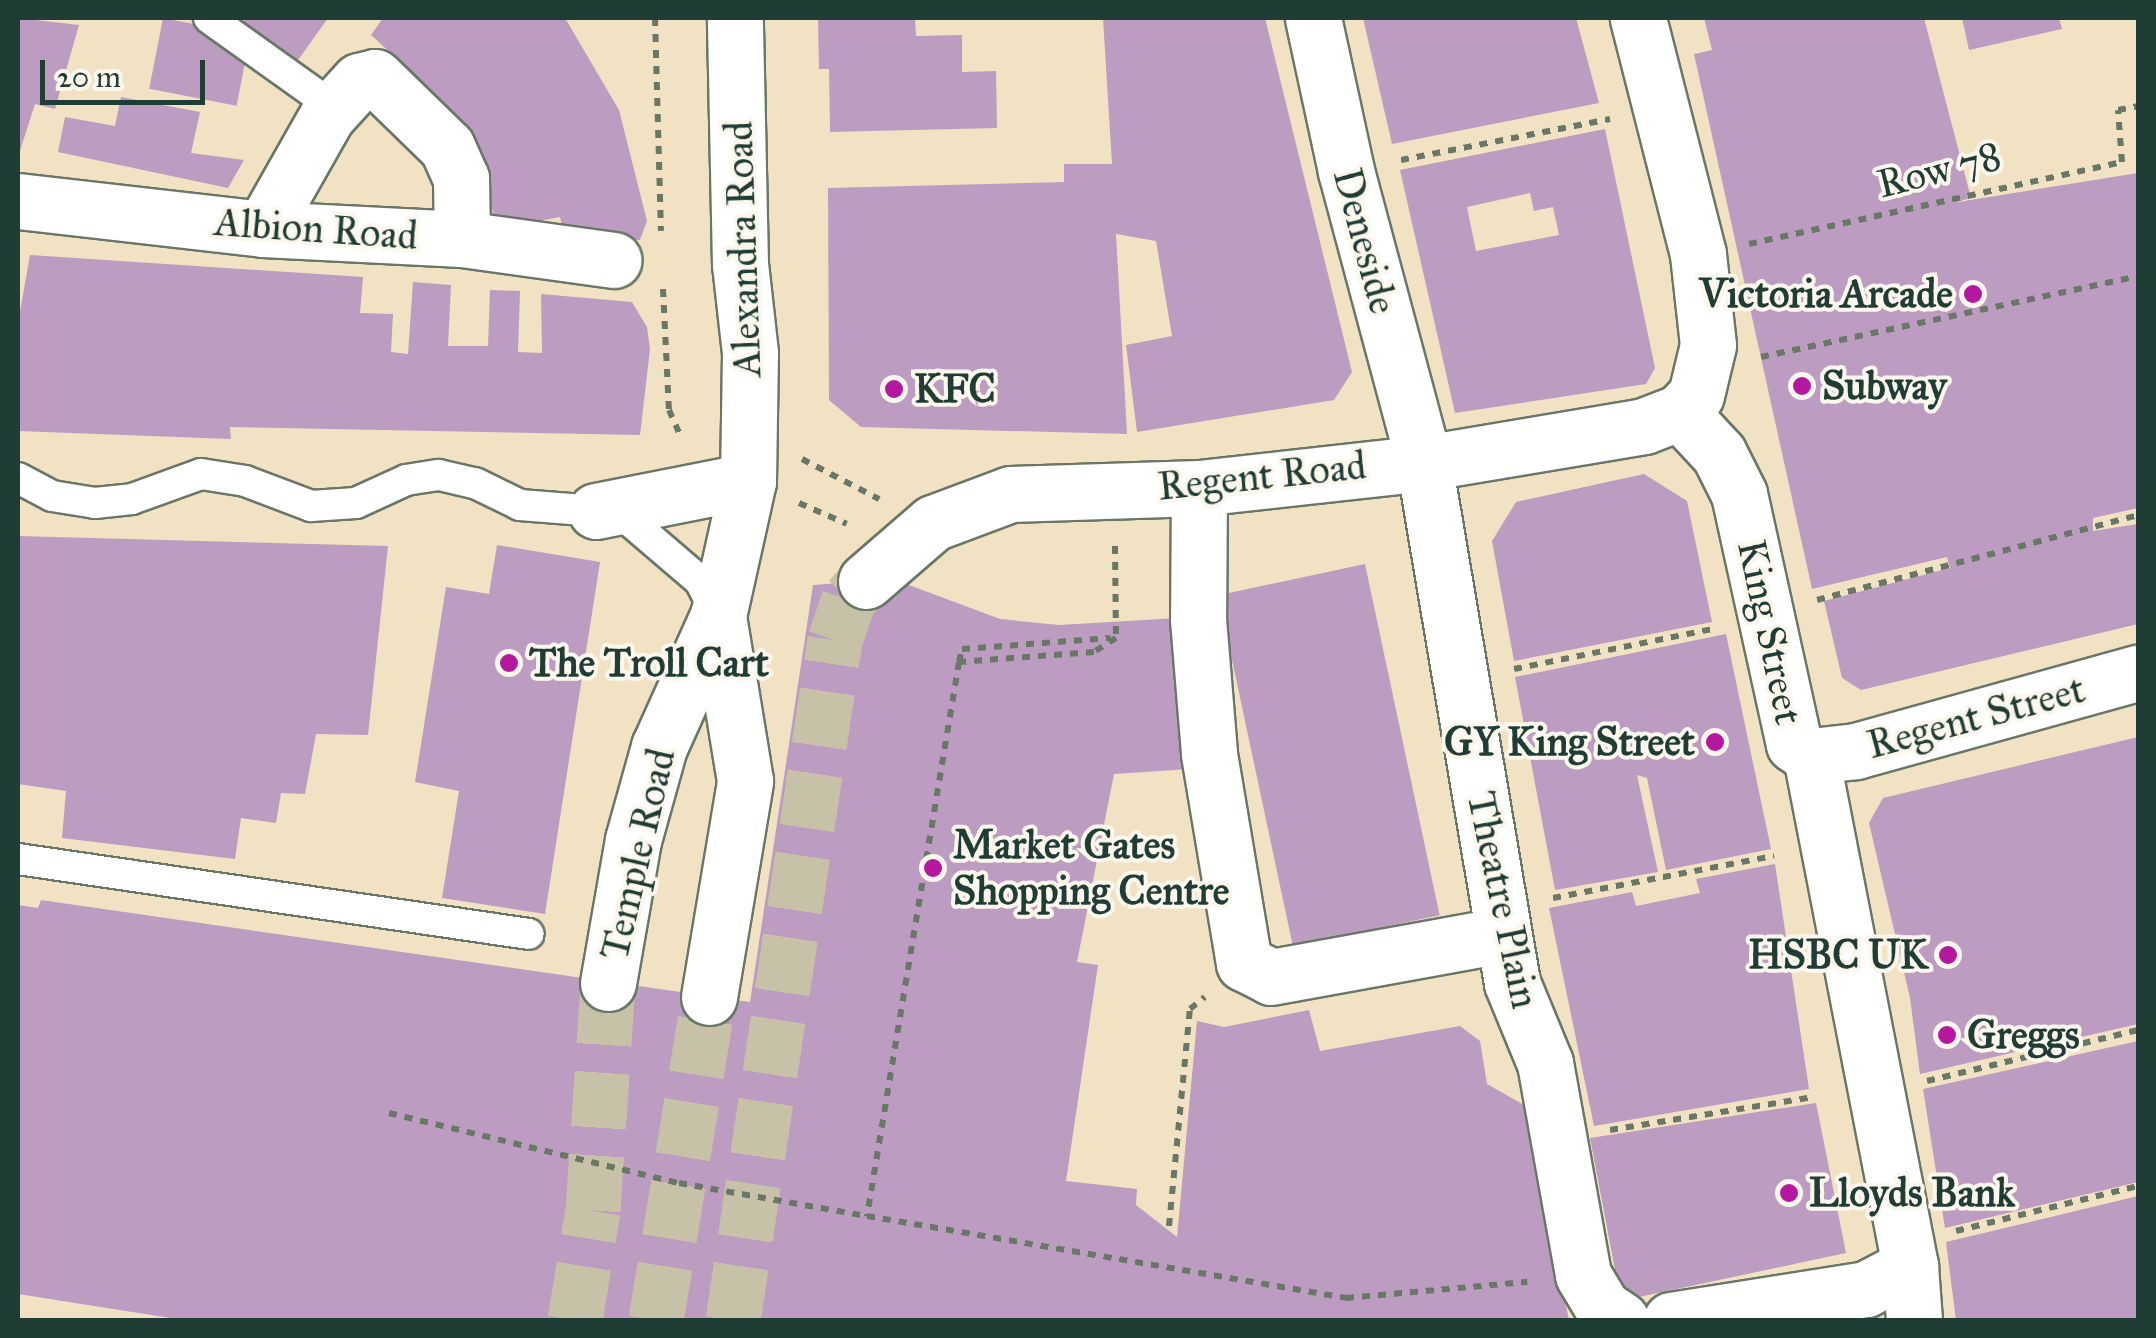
<!DOCTYPE html>
<style>
body{margin:0}
#map{position:relative;width:2156px;height:1338px;overflow:hidden;background:#f1e2c4;font-family:"IM FELL Great Primer",serif}
div>[style]{position:absolute}
.building>*{inset:0;background:#bc9cc0;transform-origin:0 0}
.street-tunnel>*{height:55px;margin-top:-27.5px;transform-origin:0;background:repeating-linear-gradient(90deg,#c7c1a7 0 55px,transparent 0 83px)}
.secondary-tunnel>*{height:55px;margin-top:-27.5px;transform-origin:0;background:repeating-linear-gradient(90deg,#c7c1a7 0 55px,transparent 0 83px)}
.path>*{height:6px;margin-top:-3px;transform-origin:0;background:repeating-linear-gradient(90deg,#687766 0 8px,transparent 0 16px)}
.roads{filter:drop-shadow(2px 0 #687766) drop-shadow(-2px 0 #687766) drop-shadow(0 2px #687766) drop-shadow(0 -2px #687766)}
.lane>*{height:30px;margin:-15px;padding:0 15px;transform-origin:15px;border-radius:15px;background:#fff}
.street>*{height:55px;margin:-27.5px;padding:0 27.5px;transform-origin:27.5px;border-radius:27.5px;background:#fff}
.secondary>*{height:55px;margin:-27.5px;padding:0 27.5px;transform-origin:27.5px;border-radius:27.5px;background:#fff}
.dots>*{width:28px;height:28px;translate:-50% -50%;box-sizing:border-box;border:5px solid #fbf7ec;border-radius:50%}
span{translate:-50% -50%;white-space:nowrap;text-align:center;line-height:1.15;-webkit-text-stroke:8px #fbf7ec;paint-order:stroke}
.street-label{font-size:40px;color:#1f3d34}
.poi-label{font-size:40px;color:#1f3d34;font-weight:700}
.right{translate:-100% -50%;text-align:right}
.left{translate:0 -50%;text-align:left}
.frame{position:absolute;inset:0;border:20px solid #1f3d34;pointer-events:none}
.scale{position:absolute;left:40px;top:60px;width:165px;height:45px;box-sizing:border-box;border:5px solid #1f3d34;border-top:0;padding-left:12px;font-size:30px;line-height:35px;white-space:nowrap;color:#1f3d34;-webkit-text-stroke:8px #fbf7ec;paint-order:stroke}
</style>
<div id="map">
<div class="building">
<div style="clip-path:polygon(18px 18px,79px 25px,55px 109px,35px 104px,18px 157px)"></div>
<div style="left:163px;top:18px;width:89px;height:72px;rotate:11deg"></div>
<div style="clip-path:polygon(246px 18px,328px 18px,296px 63px,241px 25px)"></div>
<div style="clip-path:polygon(383px 18px,565px 18px,619px 110px,647px 221px,640px 240px,564px 234px,560px 217px,496px 229px,491px 203px,450px 118px,429px 88px,371px 35px)"></div>
<div style="clip-path:polygon(818px 18px,915px 18px,916px 36px,962px 35px,962px 72px,996px 71px,997px 128px,830px 132px,829px 69px,819px 69px)"></div>
<div style="clip-path:polygon(1103px 18px,1265px 18px,1352px 372px,1334px 400px,1137px 432px,1126px 345px,1172px 336px,1156px 241px,1116px 234px,1127px 434px,861px 427px,829px 400px,828px 188px,1064px 182px,1064px 164px,1112px 164px)"></div>
<div style="clip-path:polygon(1363px 18px,1576px 18px,1599px 103px,1392px 144px)"></div>
<div style="clip-path:polygon(1704px 18px,1924px 18px,1971px 198px,1952px 203px,2138px 173px,2138px 508px,2093px 518px,2093px 531px,2138px 524px,2138px 624px,1861px 690px,1842px 678px,1824px 601px,1950px 568px,1947px 557px,1812px 589px,1694px 54px,1712px 50px)"></div>
<div style="clip-path:polygon(1962px 18px,2059px 18px,2062px 29px,1969px 50px)"></div>
<div style="clip-path:polygon(121px 97px,200px 112px,191px 153px,244px 160px,228px 188px,58px 152px,65px 117px,115px 126px)"></div>
<div style="clip-path:polygon(evenodd,1605px 129px,1655px 368px,1646px 384px,1455px 413px,1400px 170px,1605px 129px,1530px 193px,1534px 211px,1553px 207px,1559px 235px,1476px 251px,1467px 207px,1530px 193px)"></div>
<div style="clip-path:polygon(30px 255px,363px 277px,360px 313px,393px 314px,391px 352px,408px 354px,413px 282px,451px 285px,448px 346px,488px 346px,490px 290px,520px 291px,518px 352px,542px 353px,541px 294px,632px 302px,647px 327px,650px 349px,640px 435px,230px 427px,231px 439px,18px 431px,18px 323px)"></div>
<div style="clip-path:polygon(1644px 474px,1687px 501px,1712px 622px,1514px 661px,1492px 541px,1516px 502px)"></div>
<div style="clip-path:polygon(18px 536px,388px 546px,368px 735px,316px 734px,305px 794px,281px 793px,276px 823px,241px 818px,235px 859px,62px 838px,66px 791px,18px 784px)"></div>
<div style="clip-path:polygon(497px 545px,600px 562px,545px 914px,442px 898px,459px 791px,415px 782px,446px 587px,489px 594px)"></div>
<div style="left:1365px;top:564px;width:359px;height:150px;rotate:78deg"></div>
<div style="clip-path:polygon(893px 579px,1000px 619px,1059px 625px,1179px 618px,1190px 769px,1114px 774px,1077px 962px,1098px 965px,1066px 1181px,1137px 1189px,1136px 1205px,1177px 1237px,1197px 1021px,1224px 1027px,1309px 1010px,1320px 1051px,1460px 1026px,1480px 1041px,1487px 1084px,1524px 1105px,1569px 1320px,183px 1320px,18px 1294px,18px 905px,38px 908px,41px 900px,750px 1002px,813px 585px)"></div>
<div style="clip-path:polygon(1726px 634px,1771px 849px,1666px 870px,1647px 778px,1637px 775px,1658px 872px,1555px 890px,1515px 677px)"></div>
<div style="clip-path:polygon(2138px 737px,2138px 1024px,1920px 1074px,1910px 998px,1869px 823px,1883px 798px)"></div>
<div style="clip-path:polygon(1775px 864px,1809px 1089px,1594px 1126px,1549px 908px,1632px 892px,1636px 906px,1700px 893px,1696px 879px)"></div>
<div style="clip-path:polygon(2138px 1041px,2138px 1182px,1945px 1228px,1923px 1089px)"></div>
<div style="clip-path:polygon(1816px 1103px,1846px 1253px,1639px 1297px,1617px 1280px,1590px 1138px)"></div>
<div style="clip-path:polygon(2138px 1196px,2138px 1320px,1956px 1320px,1946px 1242px)"></div>
</div>
<div class="street-tunnel">
<div style="left:656px;top:1320px;width:327px;rotate:-80.7deg"></div>
<div style="left:733px;top:1320px;width:688px;rotate:-81.47deg"></div>
<div style="left:835px;top:640px;width:43px;rotate:-71.1deg"></div>
<div style="left:849px;top:599px;width:25px;rotate:-47deg"></div>
</div>
<div class="secondary-tunnel">
<div style="left:575px;top:1320px;width:111px;rotate:-80.7deg"></div>
<div style="left:593px;top:1210px;width:227px;rotate:-86.2deg"></div>
</div>
<div class="path">
<div style="left:655px;top:18px;width:213px;rotate:88.4deg"></div>
<div style="left:1401px;top:160px;width:213px;rotate:-11.1deg"></div>
<div style="left:1749px;top:244px;width:382px;rotate:-12.4deg"></div>
<div style="left:2122px;top:162px;width:52px;rotate:-94.4deg"></div>
<div style="left:2118px;top:110px;width:20px;rotate:-11deg"></div>
<div style="left:663px;top:289px;width:121px;rotate:87.2deg"></div>
<div style="left:669px;top:410px;width:30px;rotate:66deg"></div>
<div style="left:1761px;top:357px;width:386px;rotate:-12.1deg"></div>
<div style="left:802px;top:459px;width:87px;rotate:27.5deg"></div>
<div style="left:799px;top:503px;width:52px;rotate:23.6deg"></div>
<div style="left:1115px;top:546px;width:92px;rotate:89.4deg"></div>
<div style="left:1116px;top:638px;width:26px;rotate:148deg"></div>
<div style="left:1094px;top:652px;width:135px;rotate:175.8deg"></div>
<div style="left:959px;top:662px;width:562px;rotate:99.43deg"></div>
<div style="left:867px;top:1216px;width:486px;rotate:9.7deg"></div>
<div style="left:1346px;top:1298px;width:182px;rotate:-5.1deg"></div>
<div style="left:1817px;top:600px;width:332px;rotate:-14.8deg"></div>
<div style="left:959px;top:662px;width:13px;rotate:-77deg"></div>
<div style="left:962px;top:649px;width:149px;rotate:-4.2deg"></div>
<div style="left:1514px;top:669px;width:203px;rotate:-11.4deg"></div>
<div style="left:1553px;top:898px;width:225px;rotate:-10.8deg"></div>
<div style="left:1927px;top:1081px;width:217px;rotate:-13.6deg"></div>
<div style="left:389px;top:1113px;width:298px;rotate:13.6deg"></div>
<div style="left:679px;top:1183px;width:191px;rotate:10deg"></div>
<div style="left:1610px;top:1130px;width:206px;rotate:-9.2deg"></div>
<div style="left:1169px;top:1226px;width:218px;rotate:-84.5deg"></div>
<div style="left:1190px;top:1009px;width:19px;rotate:-39deg"></div>
<div style="left:1956px;top:1231px;width:187px;rotate:-13.9deg"></div>
</div>
<div class="roads">
<div class="lane">
<div style="left:209px;top:18px;width:155px;rotate:35.5deg"></div>
<div style="left:18px;top:478px;width:38px;rotate:28deg"></div>
<div style="left:52px;top:496px;width:44px;rotate:9.2deg"></div>
<div style="left:95px;top:503px;width:37px;rotate:-6deg"></div>
<div style="left:132px;top:499px;width:73px;rotate:-19.9deg"></div>
<div style="left:201px;top:474px;width:45px;rotate:9deg"></div>
<div style="left:245px;top:481px;width:71px;rotate:20.7deg"></div>
<div style="left:311px;top:506px;width:45px;rotate:-3.8deg"></div>
<div style="left:356px;top:503px;width:55px;rotate:-24.7deg"></div>
<div style="left:406px;top:480px;width:33px;rotate:-9deg"></div>
<div style="left:439px;top:475px;width:37px;rotate:13deg"></div>
<div style="left:475px;top:483px;width:50px;rotate:26.1deg"></div>
<div style="left:520px;top:505px;width:76px;rotate:4.5deg"></div>
<div style="left:596px;top:511px;width:35px;rotate:16deg"></div>
<div style="left:630px;top:521px;width:92px;rotate:40.6deg"></div>
<div style="left:700px;top:581px;width:38px;rotate:63deg"></div>
<div style="left:18px;top:859px;width:516px;rotate:8.35deg"></div>
</div>
<div class="street">
<div style="left:1313px;top:18px;width:157px;rotate:77.8deg"></div>
<div style="left:1346px;top:171px;width:302px;rotate:75deg"></div>
<div style="left:1424px;top:463px;width:527px;rotate:80.39deg"></div>
<div style="left:1512px;top:983px;width:87px;rotate:67.6deg"></div>
<div style="left:1545px;top:1063px;width:215px;rotate:79.8deg"></div>
<div style="left:1583px;top:1275px;width:37px;rotate:59deg"></div>
<div style="left:1602px;top:1307px;width:23px;rotate:34deg"></div>
<div style="left:18px;top:201px;width:247px;rotate:6.5deg"></div>
<div style="left:263px;top:229px;width:199px;rotate:2.9deg"></div>
<div style="left:462px;top:239px;width:153px;rotate:7.9deg"></div>
<div style="left:263px;top:229px;width:130px;rotate:-60.5deg"></div>
<div style="left:327px;top:116px;width:47px;rotate:-47.6deg"></div>
<div style="left:359px;top:81px;width:16px;rotate:-14deg"></div>
<div style="left:375px;top:77px;width:100px;rotate:44.2deg"></div>
<div style="left:447px;top:147px;width:34px;rotate:66deg"></div>
<div style="left:461px;top:178px;width:61px;rotate:89.1deg"></div>
<div style="left:1680px;top:412px;width:57px;rotate:47.1deg"></div>
<div style="left:1719px;top:454px;width:45px;rotate:63.4deg"></div>
<div style="left:1739px;top:494px;width:256px;rotate:77.6deg"></div>
<div style="left:1794px;top:744px;width:21px;rotate:35deg"></div>
<div style="left:1811px;top:756px;width:520px;rotate:79.01deg"></div>
<div style="left:1910px;top:1266px;width:54px;rotate:85.8deg"></div>
<div style="left:1199px;top:488px;width:131px;rotate:90.4deg"></div>
<div style="left:1198px;top:619px;width:135px;rotate:85.3deg"></div>
<div style="left:1209px;top:754px;width:212px;rotate:80.5deg"></div>
<div style="left:1244px;top:963px;width:30px;rotate:27deg"></div>
<div style="left:1271px;top:977px;width:235px;rotate:-10.3deg"></div>
<div style="left:596px;top:511px;width:155px;rotate:-11.2deg"></div>
<div style="left:866px;top:581px;width:89px;rotate:-40.9deg"></div>
<div style="left:933px;top:523px;width:82px;rotate:-20.6deg"></div>
<div style="left:1010px;top:494px;width:189px;rotate:-1.8deg"></div>
<div style="left:1199px;top:488px;width:226px;rotate:-6.3deg"></div>
<div style="left:1424px;top:463px;width:223px;rotate:-9.5deg"></div>
<div style="left:1644px;top:426px;width:39px;rotate:-21deg"></div>
<div style="left:1680px;top:412px;width:23px;rotate:-47deg"></div>
<div style="left:1696px;top:395px;width:51px;rotate:-76.5deg"></div>
<div style="left:1708px;top:345px;width:92px;rotate:-96.3deg"></div>
<div style="left:1698px;top:254px;width:244px;rotate:-104.3deg"></div>
<div style="left:1811px;top:756px;width:45px;rotate:-6.3deg"></div>
<div style="left:1856px;top:751px;width:293px;rotate:-15.5deg"></div>
<div style="left:709px;top:997px;width:219px;rotate:-80.5deg"></div>
<div style="left:745px;top:781px;width:167px;rotate:-99.3deg"></div>
<div style="left:1671px;top:1320px;width:197px;rotate:-9deg"></div>
<div style="left:1866px;top:1289px;width:50px;rotate:-27.6deg"></div>
</div>
<div class="secondary">
<div style="left:608px;top:983px;width:145px;rotate:-80.1deg"></div>
<div style="left:633px;top:840px;width:97px;rotate:-74.4deg"></div>
<div style="left:659px;top:747px;width:144px;rotate:-65.8deg"></div>
<div style="left:718px;top:616px;width:138px;rotate:-77.5deg"></div>
<div style="left:748px;top:481px;width:128px;rotate:-89.1deg"></div>
<div style="left:750px;top:353px;width:90px;rotate:-96.4deg"></div>
<div style="left:740px;top:264px;width:246px;rotate:-91.2deg"></div>
</div>
</div>
<div class="dots">
<div style="left:1973px;top:294px;background:#b5179e"></div>
<div style="left:1802px;top:386px;background:#b5179e"></div>
<div style="left:894px;top:389px;background:#b5179e"></div>
<div style="left:509px;top:663px;background:#b5179e"></div>
<div style="left:1715px;top:742px;background:#b5179e"></div>
<div style="left:933px;top:868px;background:#b5179e"></div>
<div style="left:1948px;top:955px;background:#b5179e"></div>
<div style="left:1947px;top:1035px;background:#b5179e"></div>
<div style="left:1789px;top:1193px;background:#b5179e"></div>
</div>
<div class="street-label">
<span style="left:1939px;top:170px;rotate:-14deg">Row 78</span>
<span style="left:316px;top:229px;rotate:4deg">Albion Road</span>
<span style="left:1365px;top:241px;rotate:75deg">Deneside</span>
<span style="left:743px;top:249px;rotate:-92deg">Alexandra Road</span>
<span style="left:1262px;top:476px;rotate:-6deg">Regent Road</span>
<span style="left:1770px;top:632px;rotate:78deg">King Street</span>
<span style="left:1976px;top:717px;rotate:-15deg">Regent Street</span>
<span style="left:638px;top:854px;rotate:-77deg">Temple Road</span>
<span style="left:1503px;top:900px;rotate:78deg">Theatre Plain</span>
</div>
<div class="poi-label">
<span class="right" style="left:1953px;top:294px">Victoria Arcade</span>
<span class="left" style="left:1822px;top:386px">Subway</span>
<span class="left" style="left:914px;top:389px">KFC</span>
<span class="left" style="left:529px;top:663px">The Troll Cart</span>
<span class="right" style="left:1695px;top:742px">GY King Street</span>
<span class="left" style="left:953px;top:868px">Market Gates<br>Shopping Centre</span>
<span class="right" style="left:1928px;top:955px">HSBC UK</span>
<span class="left" style="left:1967px;top:1035px">Greggs</span>
<span class="left" style="left:1809px;top:1193px">Lloyds Bank</span>
</div>
<div class="frame"></div>
<div class="scale">20 m</div>
</div>
